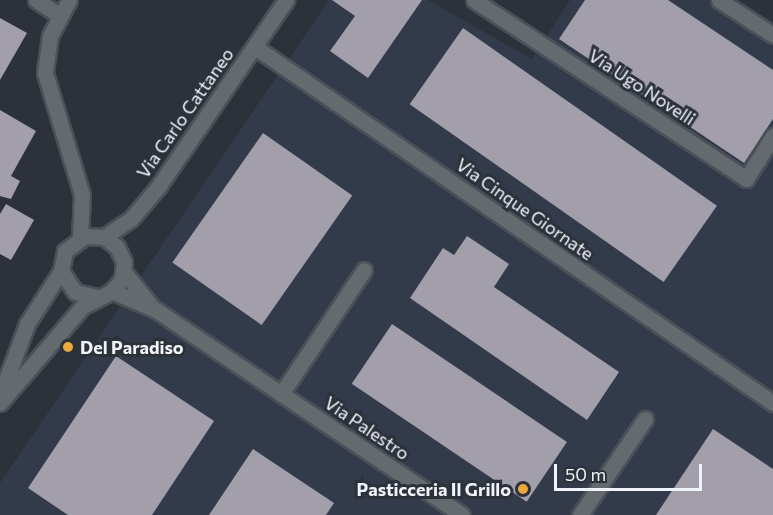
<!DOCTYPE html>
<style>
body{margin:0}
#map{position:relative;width:773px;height:515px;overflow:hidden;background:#2c313a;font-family:Commissioner,sans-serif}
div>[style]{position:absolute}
.built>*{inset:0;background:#333a49}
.building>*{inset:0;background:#a29fab;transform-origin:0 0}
.roads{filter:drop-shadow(2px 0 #4b5059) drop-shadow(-2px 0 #4b5059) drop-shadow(0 2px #4b5059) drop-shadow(0 -2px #4b5059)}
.minor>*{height:15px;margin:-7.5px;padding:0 7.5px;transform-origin:7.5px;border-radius:7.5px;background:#646a6d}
.dots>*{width:16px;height:16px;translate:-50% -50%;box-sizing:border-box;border:3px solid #2c313a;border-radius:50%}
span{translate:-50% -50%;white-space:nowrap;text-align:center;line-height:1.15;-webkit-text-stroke:6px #2c313a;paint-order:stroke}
.street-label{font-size:18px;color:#f0f3f9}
.poi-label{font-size:18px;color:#f0f3f9;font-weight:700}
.left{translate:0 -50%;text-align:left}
.right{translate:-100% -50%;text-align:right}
.scale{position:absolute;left:554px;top:464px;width:148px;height:27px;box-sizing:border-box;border:3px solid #f0f3f9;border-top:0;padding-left:8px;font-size:18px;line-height:21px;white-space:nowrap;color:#f0f3f9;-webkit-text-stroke:4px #2c313a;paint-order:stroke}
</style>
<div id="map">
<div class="built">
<div style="clip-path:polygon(329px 0,428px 0,532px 59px,570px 0,729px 0,773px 30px,773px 515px,0 515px,0 483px)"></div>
</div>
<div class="building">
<div style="clip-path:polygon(332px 0,422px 0,368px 78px,330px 51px,355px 16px)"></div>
<div style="clip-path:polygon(585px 0,668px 0,773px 70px,773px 119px,744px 163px,559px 39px)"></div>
<div style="clip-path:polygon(0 18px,27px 33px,0 80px)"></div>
<div style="left:463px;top:28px;width:310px;height:93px;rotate:35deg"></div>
<div style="clip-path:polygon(0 110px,36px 131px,11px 176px,20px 181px,11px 199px,0 196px)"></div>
<div style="left:263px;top:133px;width:109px;height:158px;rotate:35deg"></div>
<div style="clip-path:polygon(6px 204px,34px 220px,11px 260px,0 254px,0 214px)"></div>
<div style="clip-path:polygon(467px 236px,509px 264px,494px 287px,619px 372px,587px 420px,410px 298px,443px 248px,454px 255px)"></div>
<div style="left:392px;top:324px;width:211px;height:72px;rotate:34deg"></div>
<div style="clip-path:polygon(116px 356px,214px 421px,152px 515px,68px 515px,28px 488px)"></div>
<div style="clip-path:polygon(713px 429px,773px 469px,773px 515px,656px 515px)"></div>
<div style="clip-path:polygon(253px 449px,334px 503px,326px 515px,209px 515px)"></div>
</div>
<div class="roads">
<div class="minor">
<div style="left:36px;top:0;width:27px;rotate:33deg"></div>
<div style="left:69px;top:0;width:41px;rotate:117.8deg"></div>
<div style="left:50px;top:36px;width:37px;rotate:98deg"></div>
<div style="left:45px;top:73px;width:127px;rotate:73.1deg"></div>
<div style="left:82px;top:195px;width:43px;rotate:92.7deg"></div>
<div style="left:474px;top:0;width:326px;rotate:33.3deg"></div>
<div style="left:746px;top:179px;width:51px;rotate:-57.9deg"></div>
<div style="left:719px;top:0;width:64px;rotate:32.9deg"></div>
<div style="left:255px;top:47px;width:629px;rotate:34.5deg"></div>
<div style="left:104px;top:237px;width:32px;rotate:-34deg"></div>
<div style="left:131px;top:219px;width:42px;rotate:-49.8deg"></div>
<div style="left:158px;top:187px;width:227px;rotate:-55.6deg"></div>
<div style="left:124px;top:272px;width:45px;rotate:51.3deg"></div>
<div style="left:112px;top:291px;width:48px;rotate:23.4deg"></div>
<div style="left:156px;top:310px;width:368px;rotate:33.8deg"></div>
<div style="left:281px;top:394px;width:149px;rotate:-56.2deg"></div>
<div style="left:0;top:396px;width:77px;rotate:-69.4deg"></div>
<div style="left:27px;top:324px;width:63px;rotate:-57.3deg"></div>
<div style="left:0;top:403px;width:126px;rotate:-49.5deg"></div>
<div style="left:82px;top:307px;width:34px;rotate:-28deg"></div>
<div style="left:112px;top:291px;width:16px;rotate:-50deg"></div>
<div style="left:122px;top:279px;width:17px;rotate:-83deg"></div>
<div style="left:124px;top:262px;width:17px;rotate:-115deg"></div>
<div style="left:117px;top:247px;width:16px;rotate:-142deg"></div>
<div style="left:104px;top:237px;width:19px;rotate:-177deg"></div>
<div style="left:85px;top:236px;width:25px;rotate:143deg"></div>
<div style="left:65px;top:251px;width:20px;rotate:101deg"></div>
<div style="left:61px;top:271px;width:25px;rotate:56deg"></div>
<div style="left:75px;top:292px;width:23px;rotate:13deg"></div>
<div style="left:580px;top:515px;width:116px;rotate:-55.9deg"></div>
</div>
</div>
<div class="dots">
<div style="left:68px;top:347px;background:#eca93b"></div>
<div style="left:523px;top:489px;background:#eca93b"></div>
</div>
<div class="street-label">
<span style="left:642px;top:87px;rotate:33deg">Via Ugo Novelli</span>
<span style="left:185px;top:113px;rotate:-55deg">Via Carlo Cattaneo</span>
<span style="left:525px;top:209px;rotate:35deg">Via Cinque Giornate</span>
<span style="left:367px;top:428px;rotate:34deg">Via Palestro</span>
</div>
<div class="poi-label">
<span class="left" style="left:80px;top:347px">Del Paradiso</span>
<span class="right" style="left:511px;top:489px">Pasticceria Il Grillo</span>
</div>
<div class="scale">50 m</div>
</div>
